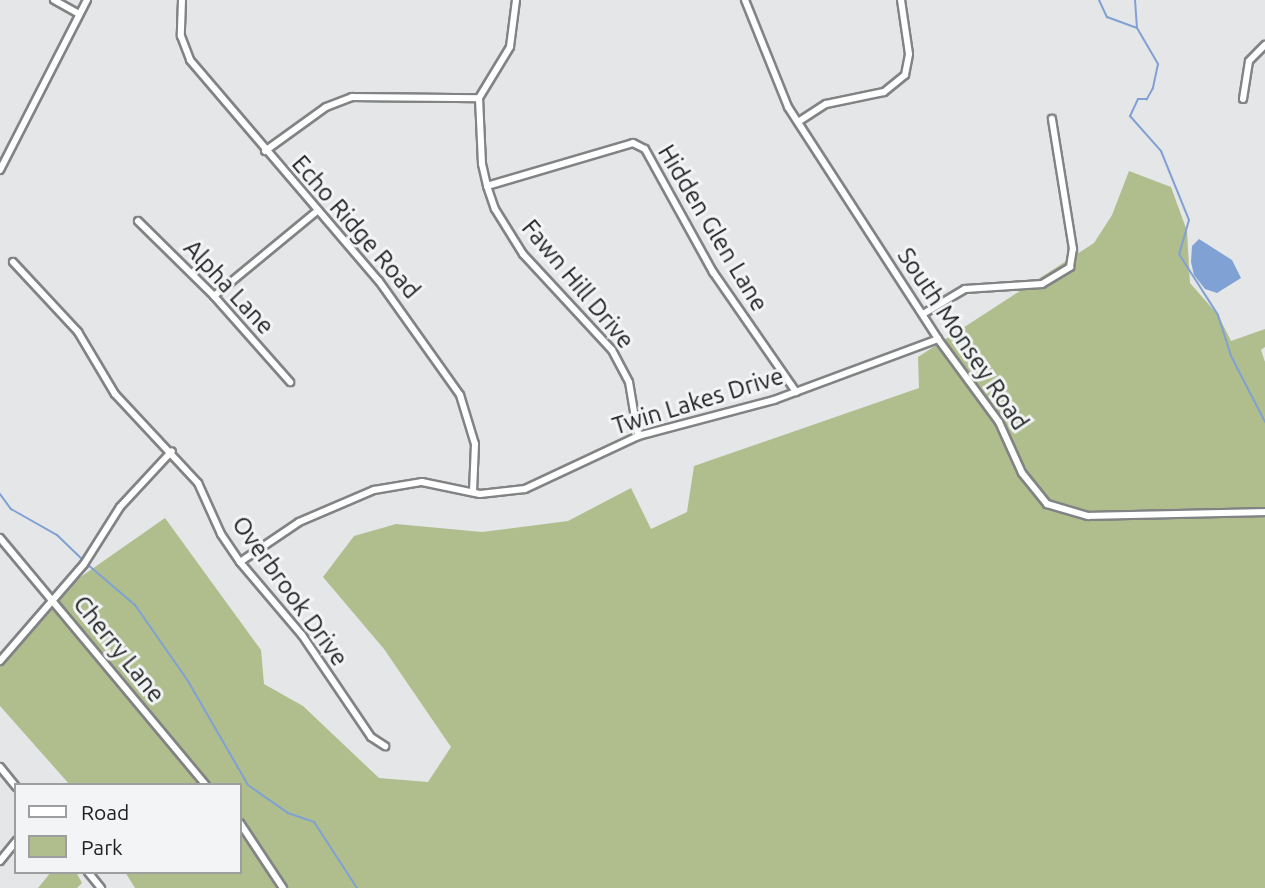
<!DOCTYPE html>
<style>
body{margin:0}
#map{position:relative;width:1265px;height:888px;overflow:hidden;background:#e5e6e8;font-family:Ubuntu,sans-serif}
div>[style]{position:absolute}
.green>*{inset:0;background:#b0be8e}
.water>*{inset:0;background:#80a1d3}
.stream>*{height:2px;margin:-1px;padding:0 1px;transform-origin:1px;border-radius:1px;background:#80a1d3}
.roads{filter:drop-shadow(2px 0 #818384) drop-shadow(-2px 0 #818384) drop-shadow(0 2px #818384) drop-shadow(0 -2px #818384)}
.minor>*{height:6px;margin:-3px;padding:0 3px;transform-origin:3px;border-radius:3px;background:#fff}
span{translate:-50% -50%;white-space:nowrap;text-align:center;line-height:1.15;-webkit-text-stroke:6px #f2f4f5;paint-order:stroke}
.street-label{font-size:24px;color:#1d1e1e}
.legend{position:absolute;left:14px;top:783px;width:228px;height:91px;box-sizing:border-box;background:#f2f4f5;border:2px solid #9d9e9f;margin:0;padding:9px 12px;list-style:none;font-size:21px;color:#1d1e1e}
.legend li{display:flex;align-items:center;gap:14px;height:35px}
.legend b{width:35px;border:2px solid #9d9e9f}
</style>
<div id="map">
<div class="green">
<div style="clip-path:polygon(1129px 171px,1171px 187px,1187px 231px,1190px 283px,1218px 315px,1231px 341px,1265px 329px,1265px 347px,1261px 350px,1265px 362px,1265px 888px,135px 888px,125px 872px,240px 872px,240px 785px,70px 785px,0 706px,0 661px,52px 597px,165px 518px,261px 650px,264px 684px,303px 706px,379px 778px,428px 782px,451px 747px,384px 649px,323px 577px,354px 536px,396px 524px,482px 532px,568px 521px,631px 488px,651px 529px,687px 512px,694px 466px,919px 388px,918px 357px,1094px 243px,1112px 215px)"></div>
<div style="clip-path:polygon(51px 872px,76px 872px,82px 883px,77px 888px,38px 888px)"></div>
</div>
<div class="water">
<div style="clip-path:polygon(1199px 239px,1232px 260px,1241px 278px,1217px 293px,1205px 289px,1194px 275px,1191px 262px,1192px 246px)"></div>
</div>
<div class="stream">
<div style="left:1099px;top:0;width:19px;rotate:65deg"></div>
<div style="left:1107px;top:17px;width:32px;rotate:20deg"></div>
<div style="left:1137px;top:28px;width:42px;rotate:59.7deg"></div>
<div style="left:1158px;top:64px;width:25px;rotate:102deg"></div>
<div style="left:1153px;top:88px;width:13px;rotate:119deg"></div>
<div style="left:1147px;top:99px;width:9px;rotate:180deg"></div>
<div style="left:1138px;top:99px;width:19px;rotate:115deg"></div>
<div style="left:1130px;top:116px;width:47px;rotate:48.5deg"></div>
<div style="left:1161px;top:151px;width:74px;rotate:67.9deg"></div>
<div style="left:1189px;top:220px;width:35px;rotate:106deg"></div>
<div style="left:1179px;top:254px;width:72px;rotate:57.4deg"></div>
<div style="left:1218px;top:315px;width:43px;rotate:72.4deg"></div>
<div style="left:1231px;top:356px;width:74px;rotate:62.7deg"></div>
<div style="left:1135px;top:0;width:27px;rotate:86deg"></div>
<div style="left:0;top:494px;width:19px;rotate:54deg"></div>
<div style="left:11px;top:509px;width:53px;rotate:29.5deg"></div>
<div style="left:57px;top:535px;width:36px;rotate:44deg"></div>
<div style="left:87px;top:564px;width:63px;rotate:40.5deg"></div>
<div style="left:135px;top:605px;width:93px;rotate:55.1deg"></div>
<div style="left:188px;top:681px;width:120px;rotate:60deg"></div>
<div style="left:248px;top:785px;width:49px;rotate:35deg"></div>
<div style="left:288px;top:813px;width:28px;rotate:19deg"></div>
<div style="left:314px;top:822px;width:79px;rotate:56.9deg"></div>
</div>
<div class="roads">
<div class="minor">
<div style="left:54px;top:0;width:29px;rotate:29deg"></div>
<div style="left:182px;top:0;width:36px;rotate:92deg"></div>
<div style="left:181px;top:36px;width:26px;rotate:69deg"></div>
<div style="left:190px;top:60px;width:291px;rotate:49.5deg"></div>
<div style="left:379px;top:281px;width:140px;rotate:54.6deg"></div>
<div style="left:460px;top:395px;width:51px;rotate:73deg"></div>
<div style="left:475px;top:444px;width:48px;rotate:92.4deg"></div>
<div style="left:516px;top:0;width:47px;rotate:97.3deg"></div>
<div style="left:510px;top:47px;width:60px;rotate:121.3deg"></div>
<div style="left:479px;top:98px;width:66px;rotate:87.4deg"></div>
<div style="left:482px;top:164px;width:23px;rotate:77deg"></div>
<div style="left:487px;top:186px;width:24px;rotate:71deg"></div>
<div style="left:495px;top:209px;width:53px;rotate:58.1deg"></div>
<div style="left:523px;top:254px;width:131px;rotate:47.2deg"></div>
<div style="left:612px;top:350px;width:36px;rotate:62deg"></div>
<div style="left:629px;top:382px;width:55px;rotate:80.5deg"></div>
<div style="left:745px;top:0;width:115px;rotate:68.1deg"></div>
<div style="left:788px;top:107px;width:276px;rotate:57.1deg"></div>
<div style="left:938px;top:339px;width:103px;rotate:53.7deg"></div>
<div style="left:999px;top:422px;width:56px;rotate:65.7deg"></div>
<div style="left:1022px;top:473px;width:40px;rotate:51deg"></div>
<div style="left:1047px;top:504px;width:43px;rotate:16.3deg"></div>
<div style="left:1088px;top:516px;width:177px;rotate:-1.3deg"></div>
<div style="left:1243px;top:99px;width:38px;rotate:-81deg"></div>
<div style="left:1249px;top:61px;width:23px;rotate:-45deg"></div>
<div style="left:798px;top:122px;width:33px;rotate:-33deg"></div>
<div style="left:826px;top:104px;width:59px;rotate:-11.7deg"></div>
<div style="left:884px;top:92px;width:27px;rotate:-39deg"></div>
<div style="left:905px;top:75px;width:21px;rotate:-79deg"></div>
<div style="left:909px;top:54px;width:55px;rotate:-98.4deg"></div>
<div style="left:265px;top:151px;width:75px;rotate:-35.8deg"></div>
<div style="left:326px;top:107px;width:28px;rotate:-21deg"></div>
<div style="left:352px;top:97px;width:127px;rotate:0.5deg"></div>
<div style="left:0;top:170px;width:191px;rotate:-62.9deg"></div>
<div style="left:487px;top:186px;width:152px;rotate:-16.4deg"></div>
<div style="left:633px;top:143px;width:13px;rotate:27deg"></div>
<div style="left:645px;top:149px;width:141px;rotate:61.1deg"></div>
<div style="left:713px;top:272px;width:146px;rotate:55.3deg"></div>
<div style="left:138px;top:221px;width:107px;rotate:44.6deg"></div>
<div style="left:214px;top:296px;width:115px;rotate:48.5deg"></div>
<div style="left:13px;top:262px;width:96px;rotate:47.1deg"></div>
<div style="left:78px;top:332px;width:72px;rotate:59.2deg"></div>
<div style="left:115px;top:394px;width:122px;rotate:47deg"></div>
<div style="left:198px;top:483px;width:56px;rotate:65.7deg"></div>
<div style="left:221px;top:534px;width:34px;rotate:56deg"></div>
<div style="left:240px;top:562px;width:96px;rotate:49.7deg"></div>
<div style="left:302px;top:635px;width:123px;rotate:55.9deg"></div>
<div style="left:371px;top:737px;width:17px;rotate:33deg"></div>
<div style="left:214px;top:296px;width:132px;rotate:-39.5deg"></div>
<div style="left:923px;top:314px;width:49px;rotate:-30.8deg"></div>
<div style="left:965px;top:289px;width:77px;rotate:-3.7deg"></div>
<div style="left:1042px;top:284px;width:33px;rotate:-31deg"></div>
<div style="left:1070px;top:267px;width:18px;rotate:-81deg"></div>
<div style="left:1073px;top:249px;width:132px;rotate:-99.2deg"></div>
<div style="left:0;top:538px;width:322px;rotate:50.2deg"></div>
<div style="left:240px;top:562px;width:71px;rotate:-34.1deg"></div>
<div style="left:299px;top:522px;width:82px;rotate:-23.1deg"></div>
<div style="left:374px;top:490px;width:49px;rotate:-9.5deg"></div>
<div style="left:422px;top:482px;width:59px;rotate:11.7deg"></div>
<div style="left:480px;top:494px;width:45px;rotate:-6.3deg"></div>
<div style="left:525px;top:489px;width:125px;rotate:-25.1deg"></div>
<div style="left:638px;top:436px;width:141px;rotate:-14.8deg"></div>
<div style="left:774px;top:400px;width:175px;rotate:-20.4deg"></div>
<div style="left:0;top:661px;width:128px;rotate:-49.1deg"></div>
<div style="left:84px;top:564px;width:67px;rotate:-57.7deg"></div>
<div style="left:120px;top:507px;width:76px;rotate:-47.1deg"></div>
<div style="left:0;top:767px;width:26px;rotate:51deg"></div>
<div style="left:240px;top:823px;width:78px;rotate:56.5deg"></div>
<div style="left:0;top:861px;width:26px;rotate:-51deg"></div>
<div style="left:88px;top:872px;width:21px;rotate:51deg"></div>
</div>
</div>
<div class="street-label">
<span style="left:356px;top:227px;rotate:49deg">Echo Ridge Road</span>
<span style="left:713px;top:228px;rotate:59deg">Hidden Glen Lane</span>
<span style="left:578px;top:284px;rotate:50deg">Fawn Hill Drive</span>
<span style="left:229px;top:287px;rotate:47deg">Alpha Lane</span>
<span style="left:963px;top:339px;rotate:56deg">South Monsey Road</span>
<span style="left:698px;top:401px;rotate:-17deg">Twin Lakes Drive</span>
<span style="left:290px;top:591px;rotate:54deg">Overbrook Drive</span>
<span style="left:119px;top:649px;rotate:51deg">Cherry Lane</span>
</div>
<ul class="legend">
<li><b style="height:9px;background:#fff"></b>Road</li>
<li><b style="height:19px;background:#b0be8e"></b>Park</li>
</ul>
</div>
